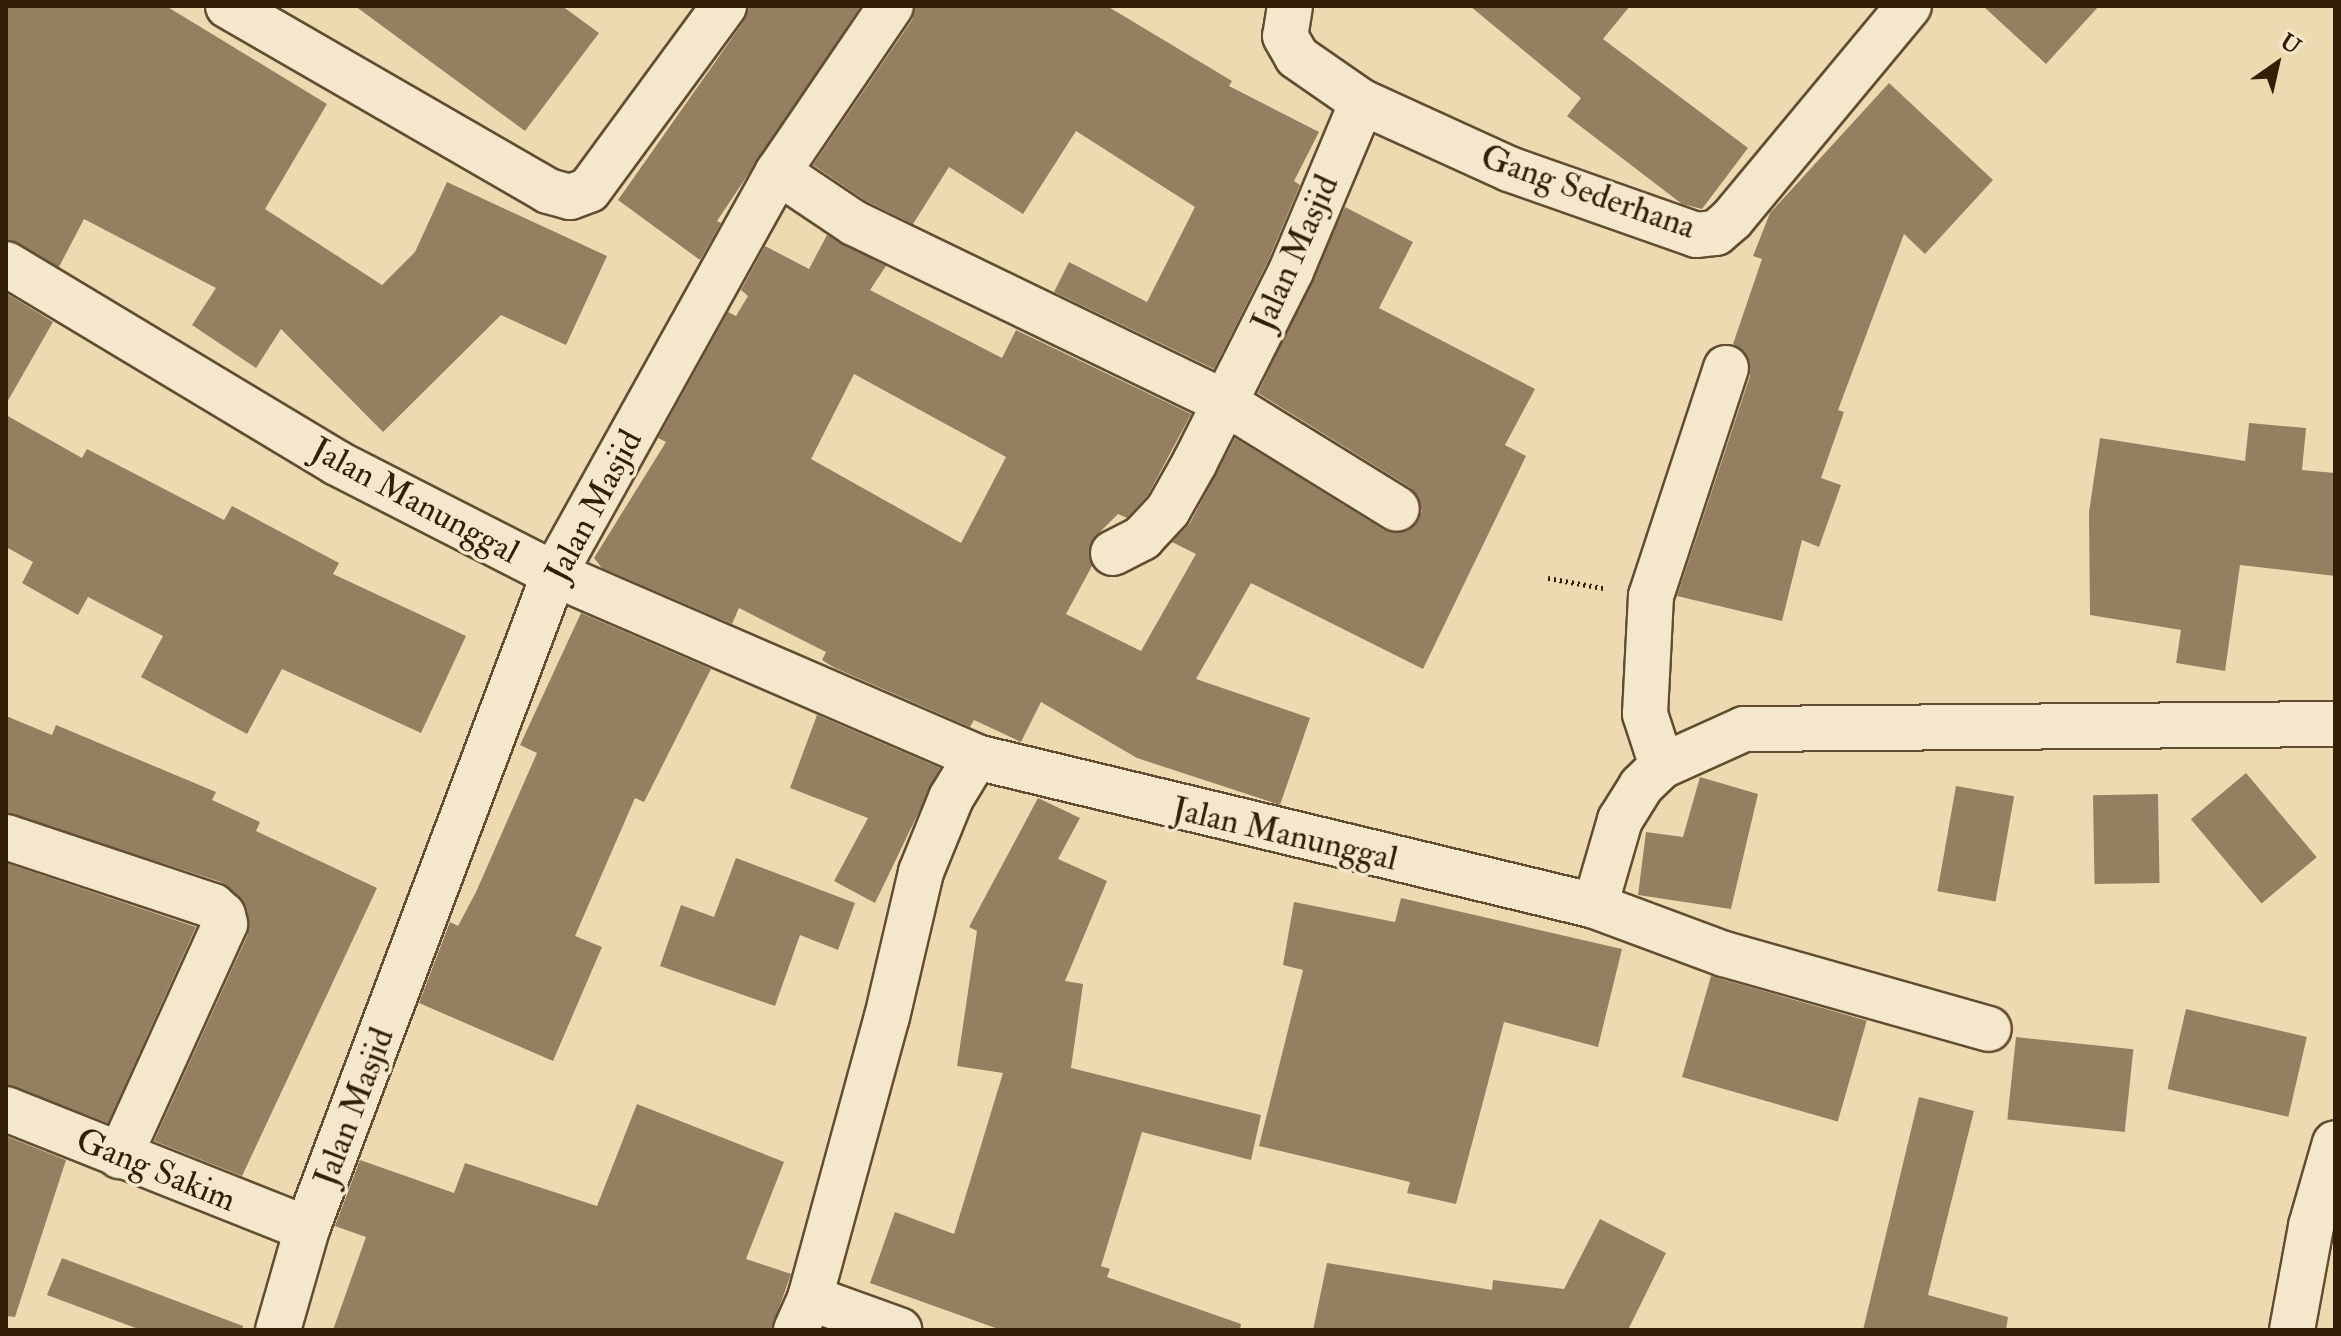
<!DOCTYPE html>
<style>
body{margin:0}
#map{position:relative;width:2341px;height:1336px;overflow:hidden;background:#eedab1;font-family:"IM FELL Double Pica",serif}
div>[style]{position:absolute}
.building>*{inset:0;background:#948060;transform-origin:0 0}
.path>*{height:5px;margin-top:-2.5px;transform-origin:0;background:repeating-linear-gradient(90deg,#331e08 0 2px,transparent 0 6px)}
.roads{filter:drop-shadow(2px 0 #624d32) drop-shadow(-2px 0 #624d32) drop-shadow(0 2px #624d32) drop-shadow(0 -2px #624d32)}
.minor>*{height:44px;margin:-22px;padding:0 22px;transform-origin:22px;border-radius:22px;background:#f4e7cc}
span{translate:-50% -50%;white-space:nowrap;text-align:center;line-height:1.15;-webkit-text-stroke:7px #f4e7cc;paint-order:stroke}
.street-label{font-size:34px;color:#331e08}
.frame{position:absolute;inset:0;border:8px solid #331e08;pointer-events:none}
.north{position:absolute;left:2237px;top:24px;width:80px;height:80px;-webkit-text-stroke:6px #f4e7cc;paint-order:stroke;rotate:34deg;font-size:22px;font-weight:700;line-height:32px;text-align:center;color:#331e08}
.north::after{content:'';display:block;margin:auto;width:28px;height:36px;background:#331e08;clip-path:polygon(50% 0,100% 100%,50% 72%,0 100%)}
</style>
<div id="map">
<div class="building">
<div style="clip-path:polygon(6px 6px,166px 6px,327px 104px,265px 209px,382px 285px,415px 252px,447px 182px,607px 256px,566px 345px,501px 315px,383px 432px,281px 329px,256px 368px,192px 325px,216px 288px,84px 219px,59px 267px,6px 239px)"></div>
<div style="clip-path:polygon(355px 6px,562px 6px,599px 33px,525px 131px)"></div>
<div style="clip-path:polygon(749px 6px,861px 6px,717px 221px,721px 223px,700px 260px,618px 200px,744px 21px)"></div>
<div style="clip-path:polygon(916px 6px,1107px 6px,1232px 81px,1229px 86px,1319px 132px,1294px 181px,1300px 185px,1268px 261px,1214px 369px,1054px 292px,1069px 262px,1147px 302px,1195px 207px,1076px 131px,1023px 214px,949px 167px,913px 224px,866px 201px,813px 165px,912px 20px)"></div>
<div style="clip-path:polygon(1470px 6px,1630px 6px,1603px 39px,1748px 148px,1702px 209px,1682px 204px,1567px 116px,1581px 98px)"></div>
<div style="clip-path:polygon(1983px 6px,2099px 6px,2046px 64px)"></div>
<div style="clip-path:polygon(1889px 83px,1993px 180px,1925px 254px,1904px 234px,1838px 410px,1844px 412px,1821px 478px,1841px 485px,1819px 547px,1802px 540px,1782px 621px,1677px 596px,1750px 376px,1745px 352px,1733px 344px,1762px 259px,1753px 256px,1770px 213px)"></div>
<div style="clip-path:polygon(evenodd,1345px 207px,1413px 242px,1379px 308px,1535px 389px,1505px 445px,1526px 456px,1423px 669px,1251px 583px,1196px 679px,1310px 718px,1280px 805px,1137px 758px,1041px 702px,1021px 742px,974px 720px,970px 727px,835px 668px,822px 660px,826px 652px,739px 608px,732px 624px,602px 568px,594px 558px,666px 442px,658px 438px,728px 312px,736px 316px,748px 296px,741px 290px,765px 246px,809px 269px,827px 235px,886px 266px,870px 290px,1002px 358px,1016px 330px,1191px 414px,1148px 495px,1127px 518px,1118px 514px,1092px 540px,1092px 566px,1066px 614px,1141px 651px,1196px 554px,1172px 542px,1190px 523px,1235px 438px,1384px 530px,1408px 531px,1422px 511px,1411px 488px,1258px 393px,1345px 207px,854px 374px,1006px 457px,961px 543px,811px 459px,854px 374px)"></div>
<div style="clip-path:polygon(6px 293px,53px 322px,6px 404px)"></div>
<div style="clip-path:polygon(6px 415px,82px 458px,87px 449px,224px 520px,232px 506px,339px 563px,333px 574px,466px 636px,421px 733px,282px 669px,247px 734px,141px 677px,163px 636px,88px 597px,78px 615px,22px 583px,33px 562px,6px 547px)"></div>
<div style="clip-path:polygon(2249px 423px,2306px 428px,2302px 470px,2335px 473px,2335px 576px,2240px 565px,2225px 671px,2176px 663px,2181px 630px,2090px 615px,2089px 512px,2100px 438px,2245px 461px)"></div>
<div style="clip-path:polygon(581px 613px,711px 669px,644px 802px,635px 798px,575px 936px,602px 947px,553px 1061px,419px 1003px,450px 922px,458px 926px,476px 892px,537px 753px,520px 745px)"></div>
<div style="clip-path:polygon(817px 715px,940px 768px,875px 903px,834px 881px,868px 818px,790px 788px)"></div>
<div style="clip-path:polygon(6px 716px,52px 735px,56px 725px,216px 792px,212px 800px,260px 822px,256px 831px,377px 888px,242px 1176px,154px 1141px,248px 934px,247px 909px,221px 882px,6px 813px)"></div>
<div style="left:2246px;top:773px;width:110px;height:72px;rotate:50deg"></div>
<div style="clip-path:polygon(1700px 777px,1758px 794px,1731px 909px,1638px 895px,1646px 832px,1683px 837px)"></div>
<div style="left:1956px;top:786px;width:59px;height:107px;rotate:10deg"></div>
<div style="left:2158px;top:794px;width:89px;height:65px;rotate:89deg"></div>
<div style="clip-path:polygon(1038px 798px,1080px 818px,1058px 859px,1107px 881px,1065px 981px,1083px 984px,1071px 1068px,1261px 1115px,1251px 1160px,1142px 1132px,1101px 1266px,1110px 1269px,1107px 1277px,1241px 1324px,1240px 1330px,1001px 1330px,870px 1283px,895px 1212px,954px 1234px,1003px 1073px,957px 1066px,977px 931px,969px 927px)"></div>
<div style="clip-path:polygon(736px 858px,855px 903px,838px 950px,800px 935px,775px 1006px,660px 966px,681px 905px,714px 917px)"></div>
<div style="clip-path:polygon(6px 863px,196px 927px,108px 1123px,6px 1085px)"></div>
<div style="clip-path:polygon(1401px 898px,1622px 949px,1598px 1047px,1504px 1022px,1456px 1204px,1407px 1193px,1410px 1182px,1259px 1146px,1303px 970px,1283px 965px,1294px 902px,1395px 922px)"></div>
<div style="left:1711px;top:976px;width:162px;height:105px;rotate:16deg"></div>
<div style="left:2186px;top:1009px;width:124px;height:82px;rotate:13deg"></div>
<div style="left:2016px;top:1037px;width:118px;height:83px;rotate:6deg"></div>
<div style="clip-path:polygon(1919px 1097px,1974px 1111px,1928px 1295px,2008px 1317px,2006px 1330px,1863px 1330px)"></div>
<div style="clip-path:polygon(637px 1104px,784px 1162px,746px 1259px,791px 1274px,771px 1330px,333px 1330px,366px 1237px,335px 1226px,360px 1160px,454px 1193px,465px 1163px,597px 1206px)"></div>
<div style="clip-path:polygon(6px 1136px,66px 1160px,15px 1317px,6px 1316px)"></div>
<div style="clip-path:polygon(1600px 1219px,1666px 1253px,1628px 1330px,1313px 1330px,1327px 1263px,1492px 1290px,1493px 1280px,1564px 1289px)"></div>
<div style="clip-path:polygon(62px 1258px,243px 1326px,242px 1330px,141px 1330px,47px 1295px)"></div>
</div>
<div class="path">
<div style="left:1548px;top:578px;width:56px;rotate:10.3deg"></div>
</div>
<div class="roads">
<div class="minor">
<div style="left:228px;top:6px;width:370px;rotate:30deg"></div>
<div style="left:548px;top:191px;width:23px;rotate:15deg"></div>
<div style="left:570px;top:197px;width:20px;rotate:-20deg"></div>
<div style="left:589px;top:190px;width:228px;rotate:-53.7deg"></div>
<div style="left:1290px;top:6px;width:30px;rotate:99deg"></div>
<div style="left:1285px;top:36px;width:24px;rotate:60deg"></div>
<div style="left:1297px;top:57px;width:79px;rotate:34.7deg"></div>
<div style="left:1362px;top:102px;width:162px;rotate:24.5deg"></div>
<div style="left:1509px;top:169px;width:198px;rotate:19.4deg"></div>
<div style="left:1696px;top:235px;width:20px;rotate:-6deg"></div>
<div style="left:1716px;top:233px;width:21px;rotate:-41deg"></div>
<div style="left:1732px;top:219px;width:277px;rotate:-50.3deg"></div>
<div style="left:778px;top:172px;width:92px;rotate:33.9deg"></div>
<div style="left:854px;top:223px;width:411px;rotate:25.8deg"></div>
<div style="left:1224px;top:402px;width:203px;rotate:31.7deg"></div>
<div style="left:6px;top:264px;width:386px;rotate:31deg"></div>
<div style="left:337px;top:463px;width:244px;rotate:27.1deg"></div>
<div style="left:554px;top:574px;width:460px;rotate:23.4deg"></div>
<div style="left:976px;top:757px;width:637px;rotate:13.53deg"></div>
<div style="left:1595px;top:906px;width:138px;rotate:20.4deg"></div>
<div style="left:1724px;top:954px;width:275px;rotate:15.8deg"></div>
<div style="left:1113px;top:553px;width:33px;rotate:-27deg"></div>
<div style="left:1142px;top:538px;width:38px;rotate:-47deg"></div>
<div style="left:1168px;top:510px;width:55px;rotate:-60.6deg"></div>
<div style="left:1195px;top:462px;width:214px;rotate:-63.3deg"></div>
<div style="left:1291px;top:271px;width:183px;rotate:-67.2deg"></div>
<div style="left:1662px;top:766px;width:55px;rotate:-108.1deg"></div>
<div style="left:1645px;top:714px;width:118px;rotate:-87.1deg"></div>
<div style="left:1651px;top:596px;width:240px;rotate:-71.8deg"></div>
<div style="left:6px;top:837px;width:218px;rotate:18.4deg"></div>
<div style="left:213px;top:906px;width:13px;rotate:42deg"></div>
<div style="left:223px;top:915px;width:9px;rotate:77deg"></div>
<div style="left:225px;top:924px;width:255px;rotate:114.4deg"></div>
<div style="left:1595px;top:906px;width:90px;rotate:-73.8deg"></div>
<div style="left:1620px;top:820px;width:40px;rotate:-58deg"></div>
<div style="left:1641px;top:786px;width:29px;rotate:-44deg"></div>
<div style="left:1662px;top:766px;width:90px;rotate:-24.3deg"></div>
<div style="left:1744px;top:729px;width:591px;rotate:-0.48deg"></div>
<div style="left:6px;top:1109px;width:324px;rotate:21.7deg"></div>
<div style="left:810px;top:1298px;width:95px;rotate:19.8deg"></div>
<div style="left:278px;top:1330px;width:105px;rotate:-74deg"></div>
<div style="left:307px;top:1229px;width:700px;rotate:-69.34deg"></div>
<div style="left:554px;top:574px;width:460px;rotate:-60.9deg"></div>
<div style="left:778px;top:172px;width:201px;rotate:-55.8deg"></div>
<div style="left:796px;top:1330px;width:35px;rotate:-66deg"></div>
<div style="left:810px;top:1298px;width:291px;rotate:-74.7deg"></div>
<div style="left:887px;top:1017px;width:149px;rotate:-76.8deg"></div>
<div style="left:921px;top:872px;width:80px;rotate:-67.9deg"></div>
<div style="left:951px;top:798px;width:48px;rotate:-58.6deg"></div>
<div style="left:2292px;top:1330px;width:106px;rotate:-79.6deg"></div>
<div style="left:2311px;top:1226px;width:86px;rotate:-73.9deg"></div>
</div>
</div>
<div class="street-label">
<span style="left:1588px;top:192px;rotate:19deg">Gang Sederhana</span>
<span style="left:1295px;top:253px;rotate:-66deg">Jalan Masjid</span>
<span style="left:415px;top:501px;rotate:28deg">Jalan Manunggal</span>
<span style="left:594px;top:506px;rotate:-62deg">Jalan Masjid</span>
<span style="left:1285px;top:834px;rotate:13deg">Jalan Manunggal</span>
<span style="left:354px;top:1107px;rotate:-69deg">Jalan Masjid</span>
<span style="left:156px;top:1170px;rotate:22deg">Gang Sakim</span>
</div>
<div class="frame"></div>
<div class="north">U</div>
</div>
